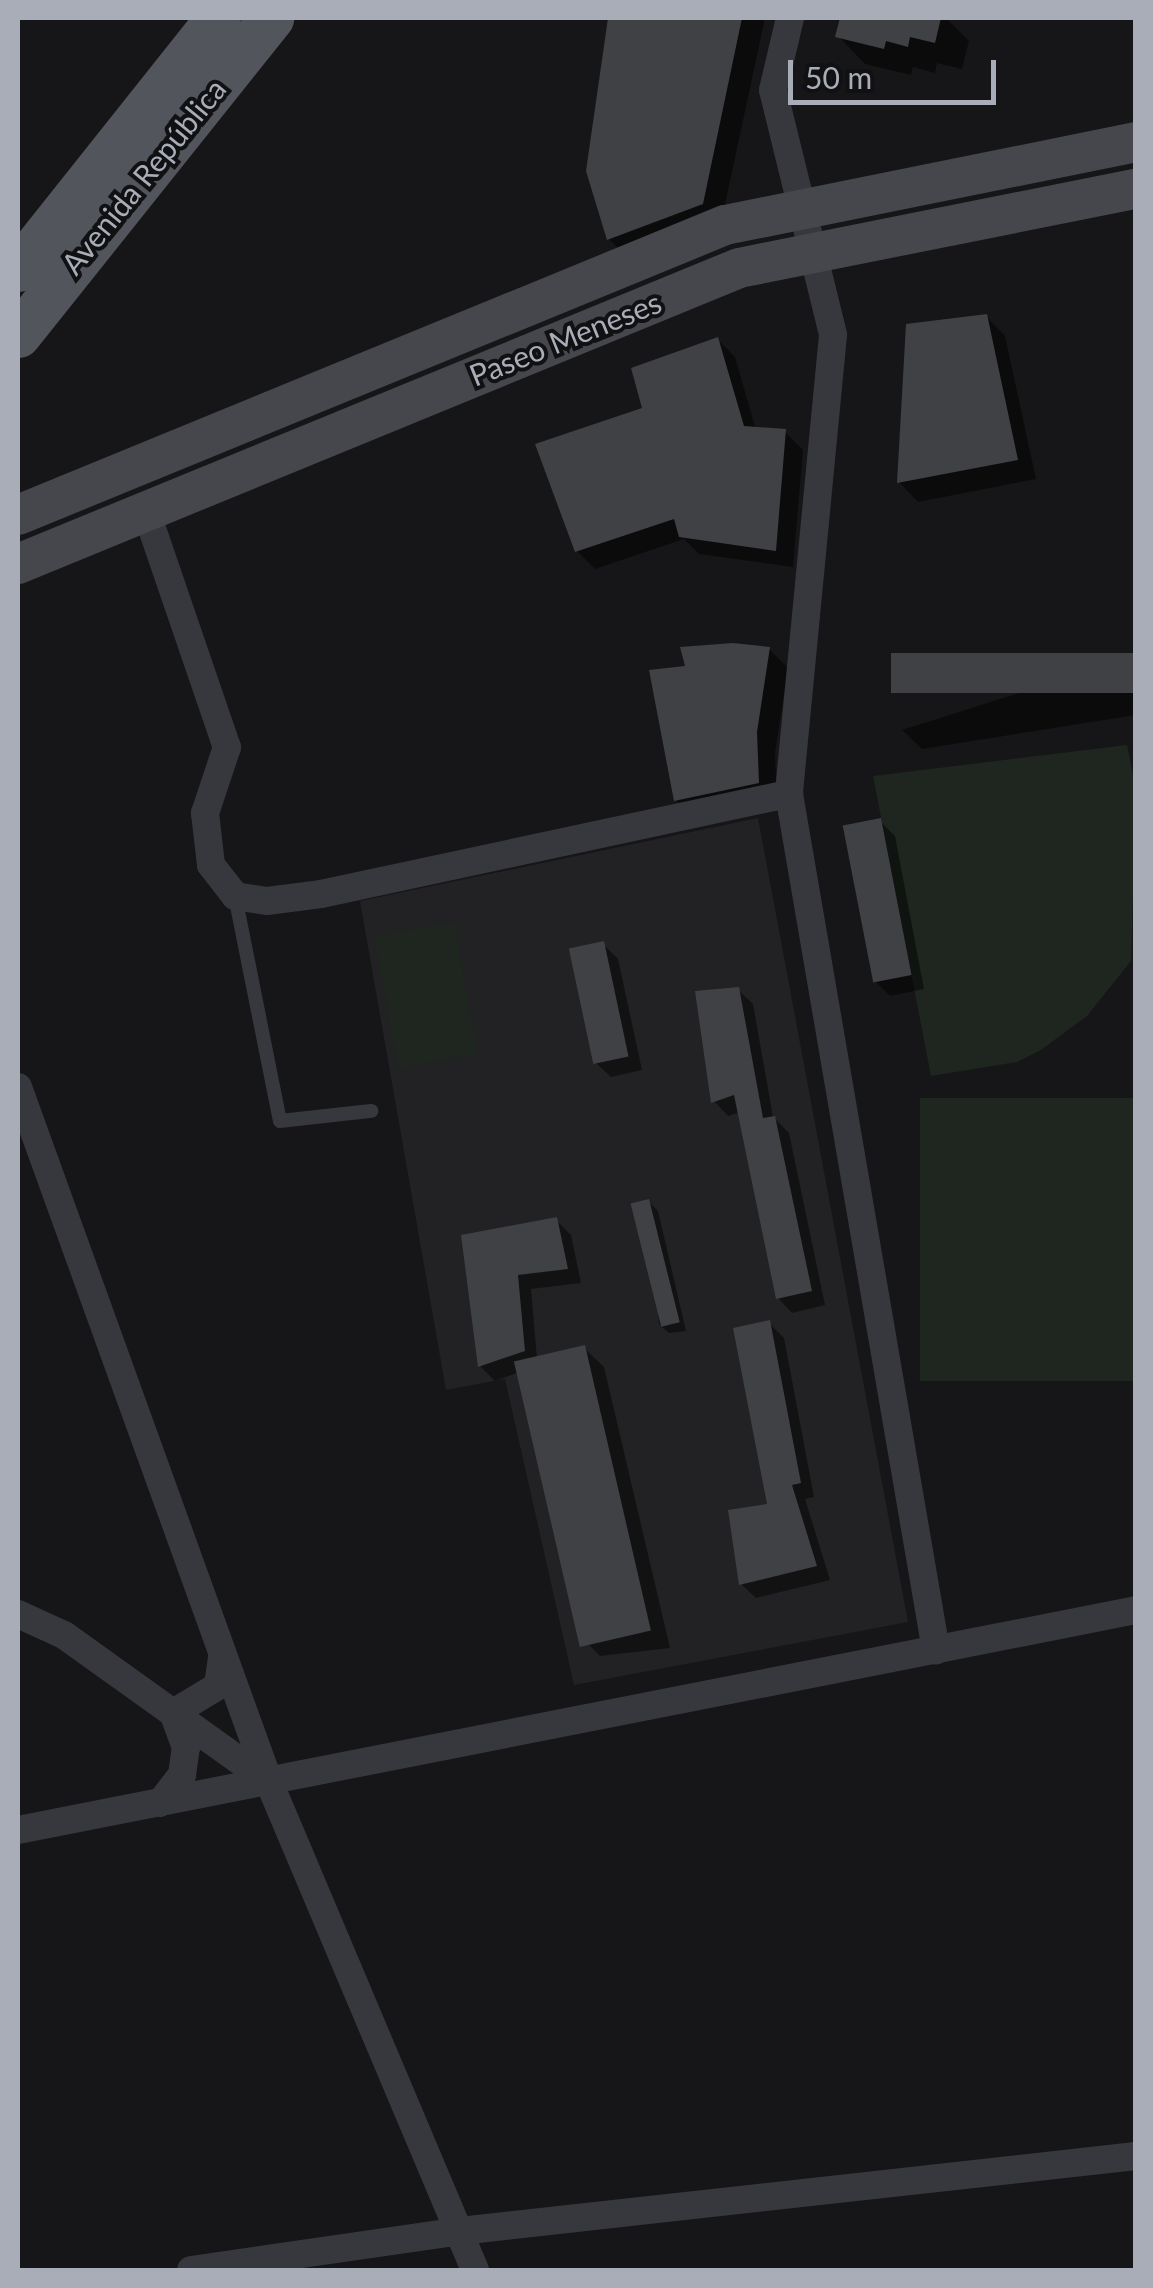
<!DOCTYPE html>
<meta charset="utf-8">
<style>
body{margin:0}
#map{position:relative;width:1153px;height:2288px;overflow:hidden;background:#161618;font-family:Lato,sans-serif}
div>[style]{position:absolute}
.built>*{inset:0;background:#222225}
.green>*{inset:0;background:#1e261f;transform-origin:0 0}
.shadow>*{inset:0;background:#0007}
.building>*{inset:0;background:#404145;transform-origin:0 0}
.lane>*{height:14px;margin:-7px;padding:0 7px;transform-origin:7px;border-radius:7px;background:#37383d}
.street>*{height:28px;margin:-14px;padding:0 14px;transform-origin:14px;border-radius:14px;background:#37383d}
.secondary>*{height:40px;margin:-20px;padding:0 20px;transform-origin:20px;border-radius:20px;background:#45474d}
.primary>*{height:45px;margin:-22.5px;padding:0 22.5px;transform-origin:22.5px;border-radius:22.5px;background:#53555c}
span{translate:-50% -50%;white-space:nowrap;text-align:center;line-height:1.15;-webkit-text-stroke:8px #111113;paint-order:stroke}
.street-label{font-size:30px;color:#a8adb8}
.frame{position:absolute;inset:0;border:20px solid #a8adb8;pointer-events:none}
.scale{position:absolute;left:788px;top:60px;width:208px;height:45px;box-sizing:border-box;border:5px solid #a8adb8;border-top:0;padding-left:12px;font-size:30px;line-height:35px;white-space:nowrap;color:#a8adb8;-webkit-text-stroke:8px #111113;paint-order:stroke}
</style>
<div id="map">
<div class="built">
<div style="clip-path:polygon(758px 818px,908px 1622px,574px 1685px,505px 1379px,446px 1390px,360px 901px)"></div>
</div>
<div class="green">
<div style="clip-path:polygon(1127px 745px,1136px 789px,1131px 961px,1087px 1016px,1041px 1050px,1017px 1062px,931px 1076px,873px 776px)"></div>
<div style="left:454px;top:922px;width:134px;height:81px;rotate:80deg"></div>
<div style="left:1135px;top:1098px;width:283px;height:215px;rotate:90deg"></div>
</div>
<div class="shadow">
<div style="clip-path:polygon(615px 18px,765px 18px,721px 223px,628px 258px,609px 239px,589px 171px)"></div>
<div style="clip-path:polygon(842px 18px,946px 18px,969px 41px,962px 69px,937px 63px,935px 73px,913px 67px,911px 75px,865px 64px,838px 36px)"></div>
<div style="clip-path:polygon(986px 316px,1005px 336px,1036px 479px,918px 502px,899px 482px)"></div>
<div style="clip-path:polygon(718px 340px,735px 357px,756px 430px,785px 432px,803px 450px,793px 567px,699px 554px,684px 539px,595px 569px,577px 551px,645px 410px)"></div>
<div style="clip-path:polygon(769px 649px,788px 668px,775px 753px,777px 801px,695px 819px,676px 800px,688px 668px)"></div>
<div style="clip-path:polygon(1136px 656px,1136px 715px,922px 749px,902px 730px)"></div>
<div style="clip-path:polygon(880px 821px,895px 836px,924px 989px,890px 996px,875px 981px)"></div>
<div style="clip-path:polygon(603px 944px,618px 959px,642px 1070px,611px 1077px,596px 1063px)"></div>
<div style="clip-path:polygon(738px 990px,753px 1004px,773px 1117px,789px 1133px,825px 1305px,792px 1313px,778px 1298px,740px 1112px,728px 1116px,714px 1101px)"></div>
<div style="clip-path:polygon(649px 1202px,658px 1211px,686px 1331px,669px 1333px,659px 1324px)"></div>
<div style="clip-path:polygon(556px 1220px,571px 1235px,581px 1283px,531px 1289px,537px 1359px,584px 1348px,604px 1367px,670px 1648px,600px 1656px,580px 1636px,519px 1372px,495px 1381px,480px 1366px,464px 1237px)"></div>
<div style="clip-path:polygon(769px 1323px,784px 1338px,814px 1497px,805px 1499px,830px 1580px,756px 1598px,741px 1584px,770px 1506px)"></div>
</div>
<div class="building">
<div style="clip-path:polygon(608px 18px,742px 18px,703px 204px,607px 240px,586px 171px)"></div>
<div style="clip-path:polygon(840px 18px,941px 18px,935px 43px,910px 37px,908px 47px,886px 41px,884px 49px,835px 37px)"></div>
<div style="clip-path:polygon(987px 314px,1018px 460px,897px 483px,906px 324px)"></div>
<div style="clip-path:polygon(718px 337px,744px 426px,786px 429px,776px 551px,679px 537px,674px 519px,575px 552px,535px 444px,642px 408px,631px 368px)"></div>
<div style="clip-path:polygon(733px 643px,770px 647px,757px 732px,759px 783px,674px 801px,649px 670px,685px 666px,680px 647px)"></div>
<div style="left:1136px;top:653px;width:40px;height:245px;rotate:90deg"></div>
<div style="left:881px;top:818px;width:160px;height:39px;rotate:79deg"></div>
<div style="left:604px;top:941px;width:118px;height:36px;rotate:78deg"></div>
<div style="clip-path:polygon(739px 987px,763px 1118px,775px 1116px,812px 1291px,776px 1299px,734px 1095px,711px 1103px,695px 991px)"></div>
<div style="left:649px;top:1199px;width:127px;height:19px;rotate:76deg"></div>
<div style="clip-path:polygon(557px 1217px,568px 1269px,518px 1275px,525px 1351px,478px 1367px,461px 1235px)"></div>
<div style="clip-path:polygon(770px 1320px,801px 1483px,792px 1485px,817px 1566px,739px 1585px,728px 1510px,767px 1504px,733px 1328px)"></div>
<div style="left:585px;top:1345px;width:293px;height:73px;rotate:77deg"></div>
</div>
<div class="lane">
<div style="left:235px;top:896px;width:229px;rotate:78.7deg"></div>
<div style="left:280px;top:1121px;width:92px;rotate:-6.3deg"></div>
</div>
<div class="street">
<div style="left:790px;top:18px;width:74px;rotate:103.3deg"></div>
<div style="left:773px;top:90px;width:252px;rotate:76.2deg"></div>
<div style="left:833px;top:335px;width:461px;rotate:95.5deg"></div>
<div style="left:789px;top:794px;width:869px;rotate:80.26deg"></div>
<div style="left:146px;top:511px;width:250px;rotate:71.1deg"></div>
<div style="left:227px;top:747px;width:70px;rotate:108.4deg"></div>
<div style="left:205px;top:813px;width:52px;rotate:83.4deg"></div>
<div style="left:211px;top:865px;width:39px;rotate:52deg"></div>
<div style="left:235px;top:896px;width:32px;rotate:9deg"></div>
<div style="left:267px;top:901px;width:54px;rotate:-7.4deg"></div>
<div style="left:321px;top:894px;width:479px;rotate:-12.1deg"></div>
<div style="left:18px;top:1087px;width:739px;rotate:70.14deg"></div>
<div style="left:269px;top:1782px;width:530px;rotate:67.11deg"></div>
<div style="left:18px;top:1614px;width:51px;rotate:24.5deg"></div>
<div style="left:64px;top:1635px;width:252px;rotate:35.6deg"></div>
<div style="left:160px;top:1803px;width:36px;rotate:-52deg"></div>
<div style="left:182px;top:1775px;width:27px;rotate:-82deg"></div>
<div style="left:186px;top:1748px;width:37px;rotate:-110deg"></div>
<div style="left:173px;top:1713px;width:52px;rotate:-31deg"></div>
<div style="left:218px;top:1686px;width:28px;rotate:-82deg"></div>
<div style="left:18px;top:1830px;width:1139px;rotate:-11.13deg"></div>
<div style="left:191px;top:2270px;width:272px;rotate:-8.2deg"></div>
<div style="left:460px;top:2231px;width:680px;rotate:-6.33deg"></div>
</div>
<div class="secondary">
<div style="left:18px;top:515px;width:764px;rotate:-22.3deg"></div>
<div style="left:725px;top:225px;width:419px;rotate:-11.4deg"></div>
<div style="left:18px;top:564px;width:779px;rotate:-22.32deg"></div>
<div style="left:739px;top:268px;width:405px;rotate:-11.3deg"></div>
</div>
<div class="primary">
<div style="left:18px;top:269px;width:321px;rotate:-51.5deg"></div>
<div style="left:18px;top:335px;width:406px;rotate:-51.4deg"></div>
</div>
<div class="street-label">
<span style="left:143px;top:176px;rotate:-51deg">Avenida República</span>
<span style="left:565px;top:338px;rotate:-22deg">Paseo Meneses</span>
</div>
<div class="frame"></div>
<div class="scale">50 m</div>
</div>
